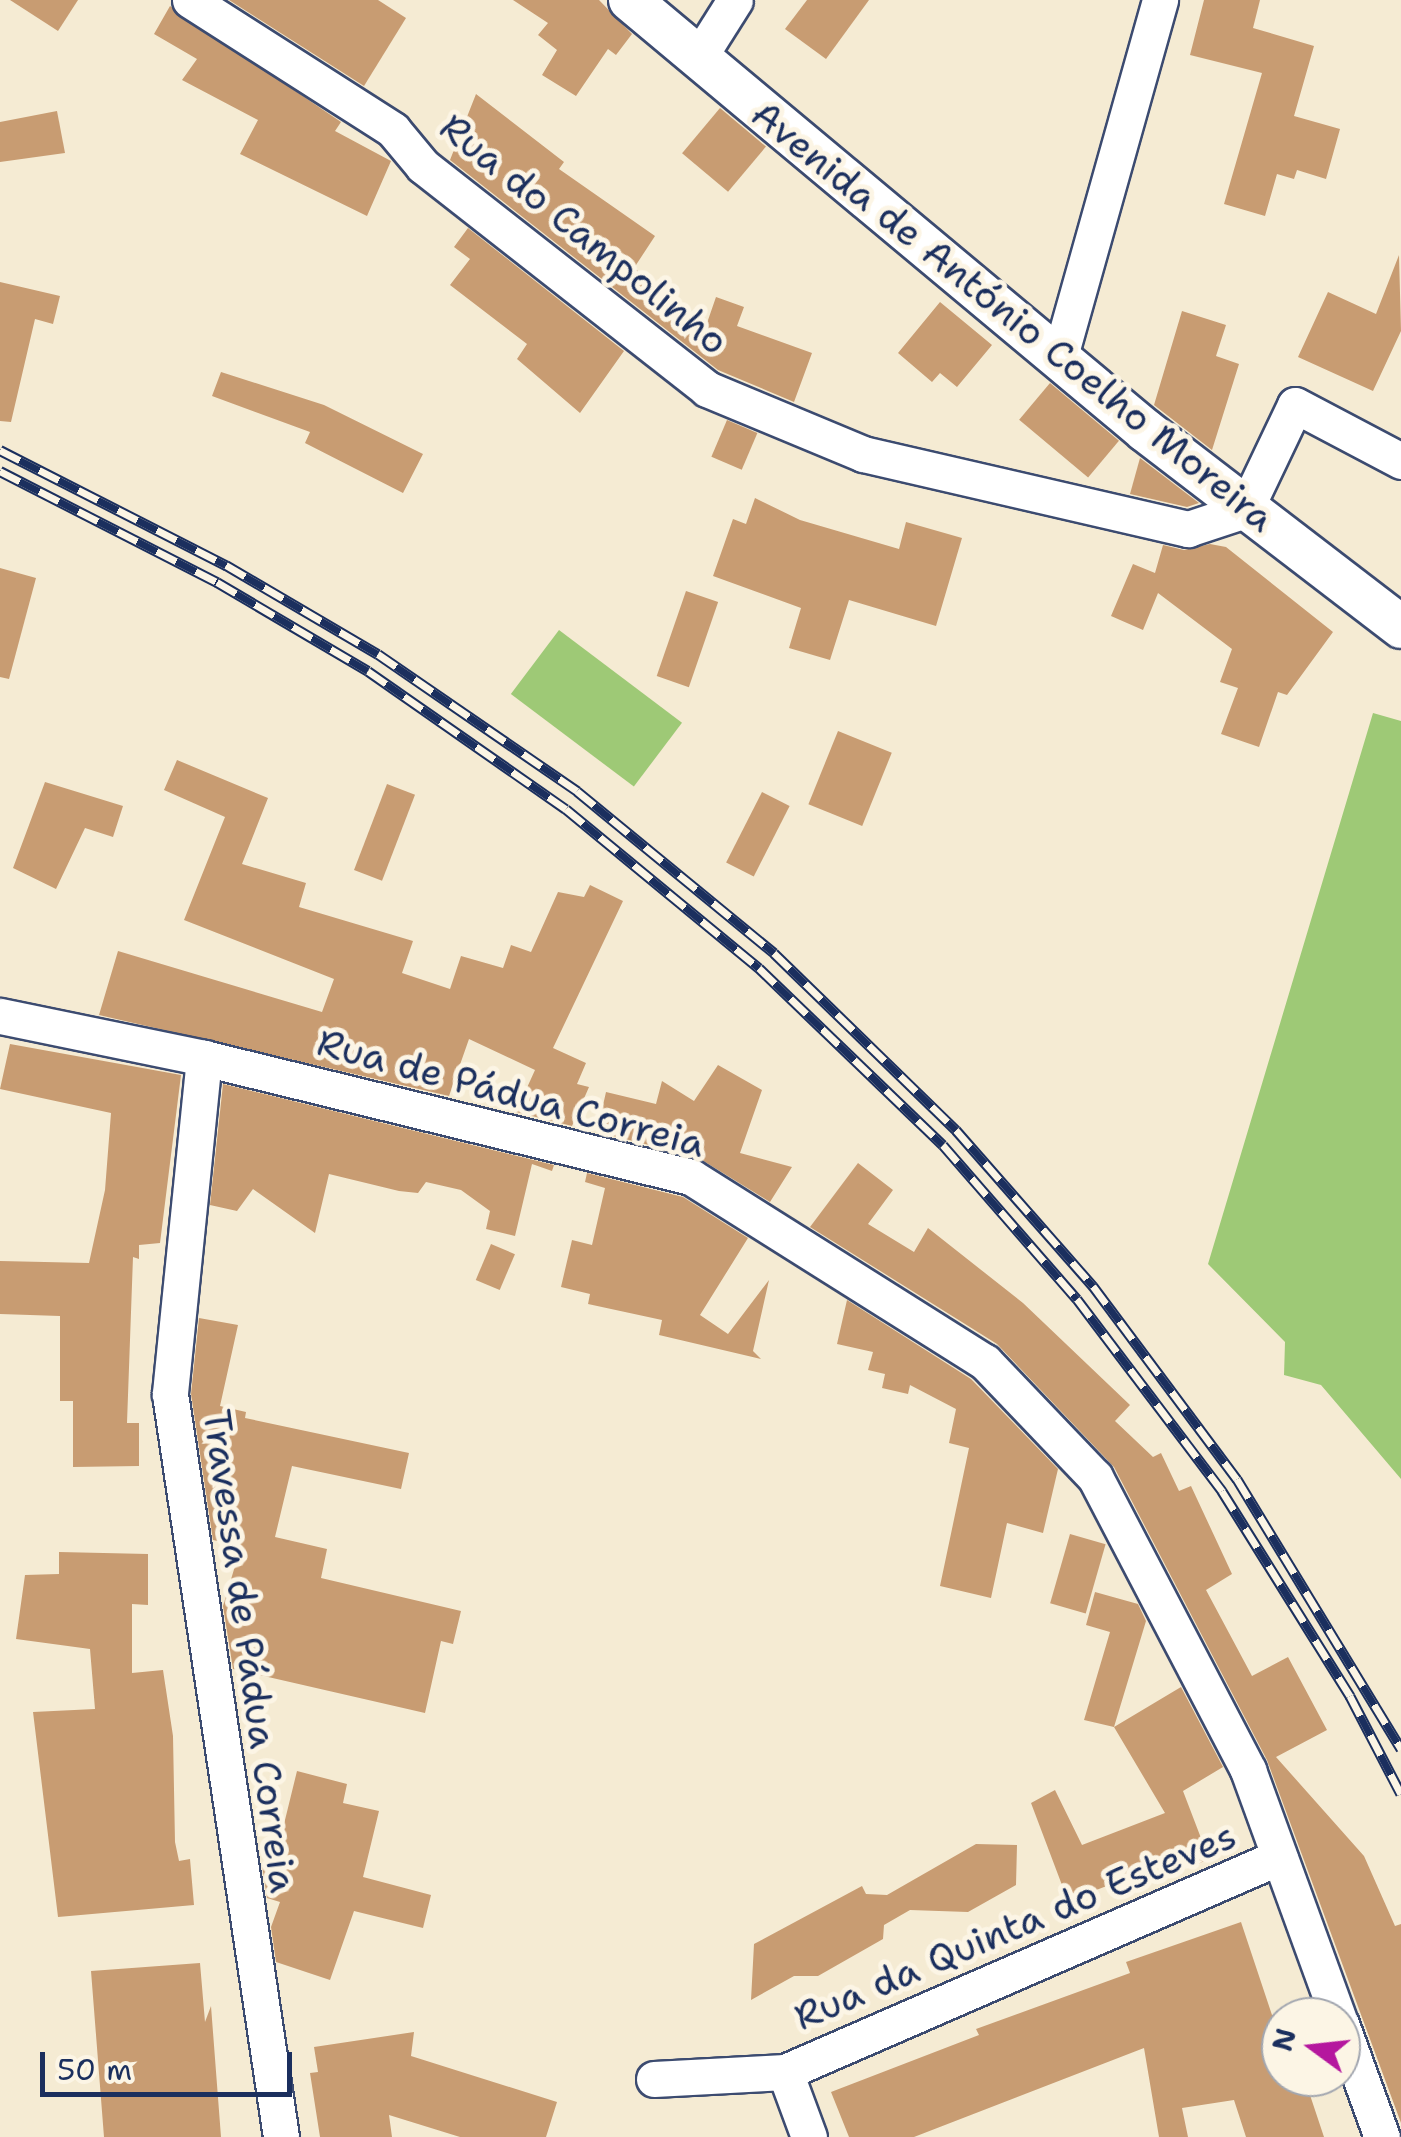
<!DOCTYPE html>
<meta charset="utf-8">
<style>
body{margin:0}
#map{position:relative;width:1401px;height:2137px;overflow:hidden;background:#f5ebd3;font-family:"Shantell Sans",sans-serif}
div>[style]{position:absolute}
.green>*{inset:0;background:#9ec976;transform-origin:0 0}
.building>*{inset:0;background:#c89c72;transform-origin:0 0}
.roads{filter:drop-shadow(2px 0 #3c4b70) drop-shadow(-2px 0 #3c4b70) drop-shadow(0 2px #3c4b70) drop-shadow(0 -2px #3c4b70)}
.minor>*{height:35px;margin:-17.5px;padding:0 17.5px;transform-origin:17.5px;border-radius:17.5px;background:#fff}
.tertiary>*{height:42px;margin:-21px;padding:0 21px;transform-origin:21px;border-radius:21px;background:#fff}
.rail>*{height:11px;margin-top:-5.5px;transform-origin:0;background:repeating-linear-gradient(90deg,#fcf5e5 0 22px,#1b2f5e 0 44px);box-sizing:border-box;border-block:2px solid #1b2f5e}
span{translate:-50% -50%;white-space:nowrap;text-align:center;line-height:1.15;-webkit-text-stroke:10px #fcf5e5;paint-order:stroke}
.street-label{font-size:38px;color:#1b2f5e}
.north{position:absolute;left:1261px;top:1997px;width:100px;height:100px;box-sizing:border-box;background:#fcf5e5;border:2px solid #a2a6af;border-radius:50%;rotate:285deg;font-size:28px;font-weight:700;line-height:40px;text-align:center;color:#1b2f5e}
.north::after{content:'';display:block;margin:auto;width:35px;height:45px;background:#b5179e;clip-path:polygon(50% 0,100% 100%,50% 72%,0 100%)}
.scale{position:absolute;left:40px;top:2052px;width:252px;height:45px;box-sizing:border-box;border:5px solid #1b2f5e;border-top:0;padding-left:12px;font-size:30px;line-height:35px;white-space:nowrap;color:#1b2f5e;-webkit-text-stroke:8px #fcf5e5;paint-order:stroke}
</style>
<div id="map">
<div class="green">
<div style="left:559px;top:630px;width:154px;height:80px;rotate:37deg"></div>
<div style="clip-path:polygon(1373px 713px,1401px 721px,1401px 1479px,1321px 1385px,1284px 1375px,1285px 1342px,1208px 1264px)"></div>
</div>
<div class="building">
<div style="clip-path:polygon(10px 0,78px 0,58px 31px)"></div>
<div style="clip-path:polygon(229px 0,378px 0,406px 18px,364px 86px)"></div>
<div style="clip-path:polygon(513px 0,599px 0,632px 34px,616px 55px,608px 49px,576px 96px,542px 75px,557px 50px,538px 35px,548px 23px)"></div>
<div style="clip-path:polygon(807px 0,869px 0,826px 59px,785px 29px)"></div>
<div style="clip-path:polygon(1204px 0,1260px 0,1253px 28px,1314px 46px,1294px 116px,1340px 129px,1326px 179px,1297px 170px,1294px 179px,1277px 174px,1265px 216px,1224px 204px,1262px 73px,1190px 55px)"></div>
<div style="clip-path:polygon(170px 6px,341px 122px,335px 131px,391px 161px,367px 216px,240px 154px,258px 120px,182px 80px,197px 59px,154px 34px)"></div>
<div style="clip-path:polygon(476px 94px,564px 162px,559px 169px,655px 236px,634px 268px,654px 282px,642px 300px,707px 323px,716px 297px,744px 307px,737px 326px,812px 353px,794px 402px,718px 370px,450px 160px)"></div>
<div style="left:720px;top:108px;width:60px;height:59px;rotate:40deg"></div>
<div style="clip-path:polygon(57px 111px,65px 153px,0 162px,0 122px)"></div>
<div style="clip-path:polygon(468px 228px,624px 351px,580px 413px,517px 359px,527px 344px,450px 285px,470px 259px,454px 247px)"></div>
<div style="clip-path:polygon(1399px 255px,1401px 331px,1373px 391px,1298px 357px,1328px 292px,1376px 314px)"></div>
<div style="clip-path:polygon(0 282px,60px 296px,53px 324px,35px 319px,11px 422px,0 421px)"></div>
<div style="clip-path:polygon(940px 302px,992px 345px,957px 387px,940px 373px,932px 382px,898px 353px)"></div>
<div style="clip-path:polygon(1182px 311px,1226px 325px,1216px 356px,1239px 364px,1212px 450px,1154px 405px)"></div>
<div style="clip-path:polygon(221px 372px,324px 405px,423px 454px,403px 493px,305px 443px,310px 432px,212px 396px)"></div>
<div style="left:1050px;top:383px;width:90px;height:48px;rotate:40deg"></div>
<div style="left:727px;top:420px;width:33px;height:40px;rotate:23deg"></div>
<div style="clip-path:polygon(1140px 458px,1199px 503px,1187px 507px,1130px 494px)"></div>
<div style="clip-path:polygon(755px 498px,800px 520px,899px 549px,906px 522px,962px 538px,936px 626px,849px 600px,830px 660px,789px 648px,801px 608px,713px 576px,733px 519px,746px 524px)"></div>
<div style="clip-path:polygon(1210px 544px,1226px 547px,1333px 632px,1287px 695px,1278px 692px,1259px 747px,1221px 734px,1238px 688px,1220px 682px,1232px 649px,1158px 593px,1143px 630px,1111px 616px,1133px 564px,1155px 573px,1163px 545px,1184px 550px)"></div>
<div style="clip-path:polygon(0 568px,36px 578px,9px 679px,0 677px)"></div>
<div style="left:686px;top:591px;width:34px;height:90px;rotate:19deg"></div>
<div style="left:838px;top:731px;width:58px;height:79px;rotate:22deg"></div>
<div style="clip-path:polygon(177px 760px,268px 798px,242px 864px,306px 883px,299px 907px,413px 941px,402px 973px,450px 989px,461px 956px,503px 968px,511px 945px,531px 952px,558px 892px,584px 897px,590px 885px,623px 901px,553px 1048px,586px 1063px,577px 1084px,589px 1087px,572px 1126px,516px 1112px,535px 1070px,469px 1039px,449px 1096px,99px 1015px,118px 951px,322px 1012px,334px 979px,184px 920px,225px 817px,164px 790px)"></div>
<div style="clip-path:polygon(45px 782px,123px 806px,113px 837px,85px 828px,56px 889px,13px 868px)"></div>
<div style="left:387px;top:784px;width:30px;height:92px;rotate:21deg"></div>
<div style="left:762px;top:792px;width:31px;height:79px;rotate:27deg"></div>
<div style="clip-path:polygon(10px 1044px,181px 1075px,160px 1243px,139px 1245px,139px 1259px,133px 1257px,127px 1423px,139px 1423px,139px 1466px,73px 1467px,73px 1401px,60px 1401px,60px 1316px,0 1314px,0 1261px,89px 1263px,105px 1190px,111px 1113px,0 1089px)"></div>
<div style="clip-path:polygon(718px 1065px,762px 1090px,740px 1153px,792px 1167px,770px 1202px,697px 1157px,597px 1132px,606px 1092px,656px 1104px,662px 1081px,694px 1101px)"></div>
<div style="clip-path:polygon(223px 1084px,554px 1165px,552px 1171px,532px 1164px,515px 1236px,486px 1229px,490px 1211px,461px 1190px,426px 1182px,418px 1193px,399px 1191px,329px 1174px,315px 1233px,253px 1189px,237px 1211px,210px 1205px)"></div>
<div style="clip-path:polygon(858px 1163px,893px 1190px,868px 1224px,914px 1252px,928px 1228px,1023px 1303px,1130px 1405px,1115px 1421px,1153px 1457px,1161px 1453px,1179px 1491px,1191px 1486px,1232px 1574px,1206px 1590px,1252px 1676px,1288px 1657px,1327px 1730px,1276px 1757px,1364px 1856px,1395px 1926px,1401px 1924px,1401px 2123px,1267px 1760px,1114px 1467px,997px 1344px,810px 1227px)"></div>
<div style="clip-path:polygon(587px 1173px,683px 1197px,748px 1238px,700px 1315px,728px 1334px,769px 1280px,753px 1351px,761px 1359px,659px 1335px,662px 1320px,588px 1304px,590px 1294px,561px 1287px,572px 1240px,592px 1245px,605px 1188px,585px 1182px)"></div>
<div style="left:491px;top:1244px;width:26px;height:39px;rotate:23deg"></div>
<div style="clip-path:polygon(847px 1300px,971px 1379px,1058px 1469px,1043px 1533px,1007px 1523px,991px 1598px,940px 1586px,969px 1448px,949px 1443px,956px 1409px,910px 1385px,908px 1394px,882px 1388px,885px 1374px,868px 1370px,873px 1352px,837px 1344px)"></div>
<div style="clip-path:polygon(199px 1318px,238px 1325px,220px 1406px,246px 1412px,245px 1418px,409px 1453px,401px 1489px,292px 1466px,275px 1537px,327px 1549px,321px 1578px,461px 1611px,453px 1644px,441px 1641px,425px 1713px,233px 1669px,223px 1606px,241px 1546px,213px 1540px,191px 1394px)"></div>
<div style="left:1070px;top:1534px;width:37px;height:72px;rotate:16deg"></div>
<div style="clip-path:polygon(59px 1552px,148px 1554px,148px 1605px,132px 1604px,132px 1673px,163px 1670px,173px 1736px,175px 1842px,179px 1861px,190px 1859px,194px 1905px,58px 1917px,33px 1712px,95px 1709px,90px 1649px,16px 1639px,25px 1575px,59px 1574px)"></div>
<div style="clip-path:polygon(1095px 1592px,1138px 1604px,1146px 1621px,1114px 1727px,1181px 1687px,1223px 1767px,1183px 1791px,1209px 1859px,1196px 1865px,1189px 1854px,1068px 1901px,1031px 1803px,1055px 1790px,1082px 1845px,1165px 1813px,1114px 1727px,1084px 1720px,1110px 1632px,1086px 1625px)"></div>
<div style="clip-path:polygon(297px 1771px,347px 1784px,343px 1803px,379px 1811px,363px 1877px,431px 1895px,423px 1928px,354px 1911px,330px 1980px,276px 1962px,271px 1927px,280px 1902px,267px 1898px,262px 1865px,273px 1869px)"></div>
<div style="clip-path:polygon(976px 1844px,1017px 1845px,1016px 1885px,968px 1912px,910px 1910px,884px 1925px,883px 1939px,818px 1976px,794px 1976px,751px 2000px,754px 1944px,862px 1886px,866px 1894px,887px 1895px)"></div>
<div style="clip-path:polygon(1241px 1922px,1272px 2015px,1281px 2012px,1281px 2077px,1304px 2077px,1324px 2137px,1246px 2137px,1234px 2100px,1182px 2108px,1188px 2137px,1159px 2137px,1144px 2048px,914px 2137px,849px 2137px,831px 2092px,979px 2035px,976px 2029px,1130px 1973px,1126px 1962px)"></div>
<div style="clip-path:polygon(200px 1963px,205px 2022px,211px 2006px,221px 2137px,104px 2137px,91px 1971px)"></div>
<div style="clip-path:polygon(414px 2032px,411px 2056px,557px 2102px,546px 2137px,460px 2137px,389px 2115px,392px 2137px,320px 2137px,310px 2073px,318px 2072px,314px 2047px)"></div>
</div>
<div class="roads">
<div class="minor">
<div style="left:190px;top:0;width:241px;rotate:32.6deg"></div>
<div style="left:393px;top:130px;width:47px;rotate:50.2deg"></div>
<div style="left:423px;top:166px;width:361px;rotate:38.1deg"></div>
<div style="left:707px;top:389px;width:169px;rotate:22.6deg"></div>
<div style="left:863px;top:454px;width:334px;rotate:13deg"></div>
<div style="left:1188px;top:529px;width:60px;rotate:-18.4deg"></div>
<div style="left:1245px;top:510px;width:116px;rotate:-64.5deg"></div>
<div style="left:1295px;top:405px;width:120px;rotate:27.8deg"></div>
<div style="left:699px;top:57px;width:67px;rotate:-57.7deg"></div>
<div style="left:1060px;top:356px;width:370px;rotate:-74.3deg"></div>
<div style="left:0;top:1016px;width:208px;rotate:11.6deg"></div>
<div style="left:204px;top:1058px;width:501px;rotate:13.73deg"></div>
<div style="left:691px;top:1177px;width:347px;rotate:32.2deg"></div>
<div style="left:985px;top:1362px;width:159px;rotate:46.3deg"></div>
<div style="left:1095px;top:1477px;width:331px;rotate:62.4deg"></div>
<div style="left:1248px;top:1770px;width:263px;rotate:70deg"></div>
<div style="left:204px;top:1058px;width:338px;rotate:95.8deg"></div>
<div style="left:170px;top:1394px;width:751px;rotate:81.5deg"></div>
<div style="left:1341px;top:2024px;width:120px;rotate:70.1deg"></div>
<div style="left:785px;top:2072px;width:69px;rotate:69.7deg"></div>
<div style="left:654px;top:2079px;width:131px;rotate:-3.1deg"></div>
<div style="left:785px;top:2072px;width:539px;rotate:-23.52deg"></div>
</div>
<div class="tertiary">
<div style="left:630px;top:0;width:672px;rotate:39.87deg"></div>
<div style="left:1146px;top:431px;width:322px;rotate:37.5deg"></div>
</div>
</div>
<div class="rail">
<div style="left:0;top:450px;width:254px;rotate:27deg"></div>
<div style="left:226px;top:565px;width:176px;rotate:30.4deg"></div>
<div style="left:378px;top:654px;width:242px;rotate:34.5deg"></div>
<div style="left:577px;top:791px;width:255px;rotate:39.4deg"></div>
<div style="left:774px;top:953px;width:254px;rotate:44.2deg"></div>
<div style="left:956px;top:1130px;width:208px;rotate:48.7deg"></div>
<div style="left:1093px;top:1286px;width:241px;rotate:53.3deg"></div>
<div style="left:1237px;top:1479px;width:316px;rotate:58.7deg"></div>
<div style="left:0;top:471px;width:244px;rotate:27.1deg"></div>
<div style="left:217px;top:582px;width:175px;rotate:30.5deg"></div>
<div style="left:368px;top:671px;width:241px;rotate:34.9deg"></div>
<div style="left:566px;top:809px;width:250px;rotate:39.5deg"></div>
<div style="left:759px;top:968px;width:255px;rotate:43.9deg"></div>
<div style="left:943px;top:1145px;width:204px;rotate:49deg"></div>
<div style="left:1077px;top:1299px;width:241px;rotate:52.9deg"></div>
<div style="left:1222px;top:1491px;width:242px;rotate:58deg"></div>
<div style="left:1350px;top:1696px;width:110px;rotate:62.5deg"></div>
</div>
<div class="street-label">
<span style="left:584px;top:234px;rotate:39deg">Rua do Campolinho</span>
<span style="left:1013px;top:316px;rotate:39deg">Avenida de António Coelho Moreira</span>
<span style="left:511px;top:1093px;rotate:15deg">Rua de Pádua Correia</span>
<span style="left:250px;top:1651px;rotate:82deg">Travessa de Pádua Correia</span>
<span style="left:1015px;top:1926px;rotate:-23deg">Rua da Quinta do Esteves</span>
</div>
<div class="north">N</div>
<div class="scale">50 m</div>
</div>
